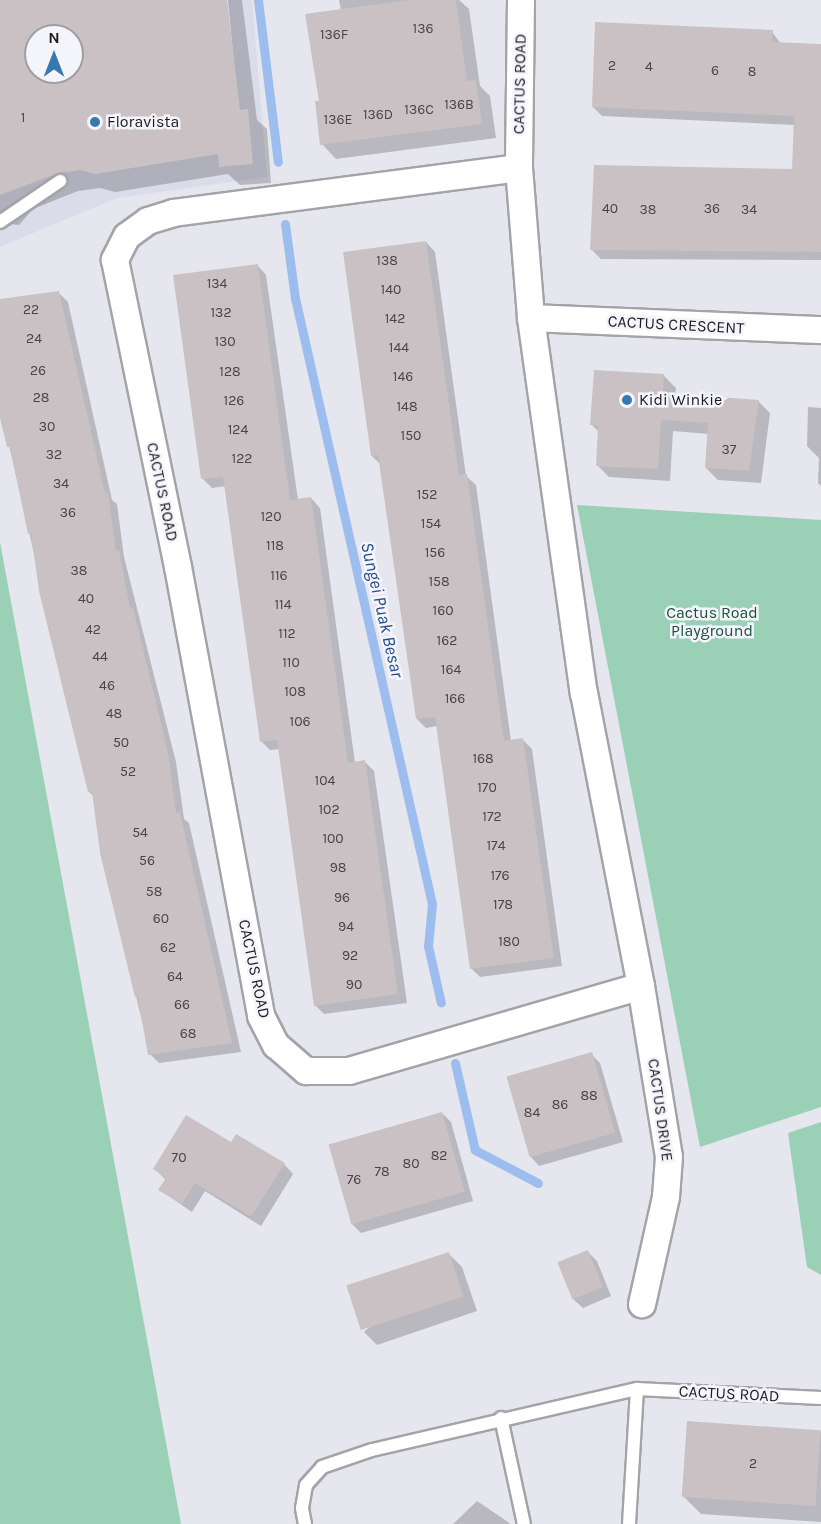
<!DOCTYPE html>
<style>
body{margin:0}
#map{position:relative;width:821px;height:1524px;overflow:hidden;background:#e6e7ee;font-family:Karla,sans-serif}
div>[style]{position:absolute}
.built>*{inset:0;background:#dbdcea}
.green>*{inset:0;background:#9ad0b5}
.shadow>*{inset:0;background:#0003}
.stream>*{height:9px;margin:-4.5px;padding:0 4.5px;transform-origin:4.5px;border-radius:4.5px;background:#9cbdee}
.building>*{inset:0;background:#c9c1c4;transform-origin:0 0}
.roads{filter:drop-shadow(2px 0 #a3a3a9) drop-shadow(-2px 0 #a3a3a9) drop-shadow(0 2px #a3a3a9) drop-shadow(0 -2px #a3a3a9)}
.service>*{height:12px;margin:-6px;padding:0 6px;transform-origin:6px;border-radius:6px;background:#fff}
.minor>*{height:26px;margin:-13px;padding:0 13px;transform-origin:13px;border-radius:13px;background:#fff}
.dots>*{width:16px;height:16px;translate:-50% -50%;box-sizing:border-box;border:3px solid #f4f4fb;border-radius:50%}
span{translate:-50% -50%;white-space:nowrap;text-align:center;line-height:1.15;-webkit-text-stroke:5px #f4f4fb;paint-order:stroke}
.number-label{font-size:14px;color:#474548}
.number-label span{-webkit-text-stroke-width:0}
.street-label{font-size:16px;color:#1c1c1f}
.poi-label{font-size:16px;color:#1c1c1f}
.left{translate:0 -50%;text-align:left}
.park-label{font-size:16px;color:#1d503b}
.water-label{font-size:18px;color:#244b87;font-style:italic}
.north{position:absolute;left:24px;top:24px;width:60px;height:60px;box-sizing:border-box;background:#f4f4fb;border:2px solid #9e9ea3;border-radius:50%;rotate:0deg;font-size:16px;font-weight:700;line-height:24px;text-align:center;color:#1c1c1f}
.north::after{content:'';display:block;margin:auto;width:21px;height:27px;background:#3579af;clip-path:polygon(50% 0,100% 100%,50% 72%,0 100%)}
</style>
<div id="map">
<div class="built">
<div style="clip-path:polygon(evenodd,0 0,252px 0,267px 177px,117px 198px,0 247px,0 0,36px 36px,72px 36px,72px 72px,36px 72px,36px 36px)"></div>
</div>
<div class="green">
<div style="clip-path:polygon(577px 505px,821px 520px,821px 1107px,700px 1147px)"></div>
<div style="clip-path:polygon(0 542px,181px 1524px,0 1524px)"></div>
<div style="clip-path:polygon(821px 1122px,821px 1275px,807px 1267px,788px 1133px)"></div>
</div>
<div class="shadow">
<div style="clip-path:polygon(evenodd,0 0,225px 0,239px 117px,228px 0,242px 0,257px 120px,267px 129px,271px 183px,240px 185px,228px 174px,115px 192px,100px 188px,78px 191px,33px 209px,19px 225px,0 223px,0 0,36px 36px,72px 36px,72px 72px,36px 72px,36px 36px)"></div>
<div style="clip-path:polygon(339px 0,459px 0,469px 9px,480px 86px,490px 96px,496px 138px,336px 159px,322px 144px,321px 102px,341px 10px)"></div>
<div style="clip-path:polygon(772px 32px,781px 44px,821px 46px,821px 260px,601px 259px,592px 250px,793px 171px,796px 125px,602px 116px,593px 107px)"></div>
<div style="clip-path:polygon(426px 242px,435px 252px,466px 476px,476px 485px,511px 741px,523px 740px,532px 749px,562px 966px,480px 977px,471px 968px,437px 726px,426px 728px,417px 719px,381px 465px,372px 456px)"></div>
<div style="clip-path:polygon(257px 265px,266px 275px,298px 500px,311px 498px,320px 508px,355px 763px,365px 762px,374px 771px,407px 1003px,324px 1014px,315px 1005px,280px 749px,270px 750px,261px 741px,226px 486px,212px 488px,203px 479px)"></div>
<div style="clip-path:polygon(58px 292px,68px 302px,112px 500px,117px 504px,124px 557px,176px 762px,184px 819px,189px 823px,241px 1052px,159px 1063px,150px 1054px,136px 996px,94px 796px,89px 792px,0 406px,0 301px)"></div>
<div style="clip-path:polygon(664px 376px,676px 388px,675px 395px,758px 401px,770px 413px,761px 483px,718px 480px,706px 468px,709px 434px,673px 431px,670px 481px,609px 477px,597px 465px,599px 432px,592px 425px)"></div>
<div style="clip-path:polygon(808px 407px,821px 408px,821px 486px,818px 483px,819px 458px,807px 446px)"></div>
<div style="clip-path:polygon(591px 1054px,600px 1063px,623px 1142px,539px 1166px,530px 1156px)"></div>
<div style="clip-path:polygon(442px 1113px,451px 1122px,473px 1201px,361px 1233px,352px 1224px)"></div>
<div style="clip-path:polygon(232px 1144px,284px 1164px,293px 1174px,261px 1226px,205px 1191px,192px 1212px,160px 1190px,166px 1180px,155px 1169px)"></div>
<div style="clip-path:polygon(588px 1252px,597px 1261px,611px 1296px,583px 1308px,573px 1299px)"></div>
<div style="clip-path:polygon(449px 1254px,462px 1267px,477px 1311px,377px 1345px,364px 1332px)"></div>
<div style="clip-path:polygon(821px 1432px,821px 1522px,701px 1514px,684px 1497px)"></div>
<div style="clip-path:polygon(477px 1501px,508px 1522px,510px 1524px,453px 1524px)"></div>
</div>
<div class="stream">
<div style="left:258px;top:0;width:163px;rotate:83deg"></div>
<div style="left:285px;top:224px;width:75px;rotate:82.3deg"></div>
<div style="left:295px;top:298px;width:621px;rotate:77.26deg"></div>
<div style="left:432px;top:904px;width:42px;rotate:95.4deg"></div>
<div style="left:428px;top:946px;width:58px;rotate:77.2deg"></div>
<div style="left:455px;top:1063px;width:89px;rotate:77.1deg"></div>
<div style="left:475px;top:1150px;width:71px;rotate:27.6deg"></div>
</div>
<div class="building">
<div style="clip-path:polygon(evenodd,0 0,227px 0,240px 110px,248px 109px,253px 164px,219px 167px,218px 154px,95px 174px,80px 170px,59px 173px,0 195px,0 0,36px 36px,72px 36px,72px 72px,36px 72px,36px 36px)"></div>
<div style="clip-path:polygon(408px 0,456px 0,467px 81px,476px 80px,482px 124px,320px 145px,315px 101px,319px 101px,305px 14px)"></div>
<div style="clip-path:polygon(595px 22px,773px 30px,772px 42px,821px 44px,821px 252px,590px 250px,594px 165px,792px 169px,794px 116px,592px 107px)"></div>
<div style="clip-path:polygon(426px 241px,459px 475px,467px 474px,504px 741px,523px 738px,554px 958px,470px 969px,435px 717px,416px 719px,378px 455px,371px 456px,343px 252px)"></div>
<div style="clip-path:polygon(258px 264px,290px 500px,311px 497px,348px 763px,365px 760px,398px 994px,314px 1006px,277px 740px,260px 742px,223px 477px,201px 479px,173px 275px)"></div>
<div style="clip-path:polygon(59px 291px,105px 493px,108px 493px,116px 551px,119px 550px,130px 608px,133px 608px,168px 752px,176px 813px,180px 812px,232px 1043px,148px 1055px,138px 997px,135px 997px,100px 853px,92px 792px,88px 792px,39px 591px,31px 533px,28px 534px,10px 447px,7px 447px,0 418px,0 299px)"></div>
<div style="clip-path:polygon(594px 370px,664px 374px,663px 393px,759px 400px,749px 471px,705px 468px,708px 423px,661px 420px,658px 469px,596px 466px,598px 426px,590px 425px)"></div>
<div style="left:592px;top:1052px;width:84px;height:89px;rotate:74deg"></div>
<div style="left:442px;top:1112px;width:83px;height:118px;rotate:74deg"></div>
<div style="clip-path:polygon(186px 1115px,231px 1142px,236px 1134px,285px 1163px,251px 1217px,195px 1183px,182px 1204px,158px 1190px,166px 1178px,153px 1169px)"></div>
<div style="left:588px;top:1250px;width:40px;height:33px;rotate:68deg"></div>
<div style="left:449px;top:1252px;width:47px;height:108px;rotate:72deg"></div>
<div style="left:687px;top:1421px;width:134px;height:76px;rotate:4deg"></div>
</div>
<div class="roads">
<div class="service">
<div style="left:0;top:222px;width:73px;rotate:-34.3deg"></div>
<div style="left:501px;top:1418px;width:108px;rotate:77.8deg"></div>
<div style="left:305px;top:1524px;width:16px;rotate:-101deg"></div>
<div style="left:302px;top:1508px;width:23px;rotate:-80deg"></div>
<div style="left:306px;top:1485px;width:24px;rotate:-48deg"></div>
<div style="left:322px;top:1467px;width:53px;rotate:-18.8deg"></div>
<div style="left:372px;top:1450px;width:272px;rotate:-13deg"></div>
<div style="left:637px;top:1389px;width:184px;rotate:2.8deg"></div>
<div style="left:629px;top:1524px;width:135px;rotate:-86.6deg"></div>
</div>
<div class="minor">
<div style="left:521px;top:0;width:168px;rotate:90.7deg"></div>
<div style="left:519px;top:168px;width:150px;rotate:85.4deg"></div>
<div style="left:531px;top:318px;width:379px;rotate:82deg"></div>
<div style="left:584px;top:693px;width:298px;rotate:79deg"></div>
<div style="left:641px;top:986px;width:173px;rotate:80.7deg"></div>
<div style="left:669px;top:1157px;width:40px;rotate:94.3deg"></div>
<div style="left:666px;top:1197px;width:110px;rotate:102.6deg"></div>
<div style="left:519px;top:168px;width:348px;rotate:172.6deg"></div>
<div style="left:174px;top:213px;width:27px;rotate:163deg"></div>
<div style="left:148px;top:221px;width:26px;rotate:144deg"></div>
<div style="left:127px;top:236px;width:27px;rotate:117deg"></div>
<div style="left:115px;top:260px;width:313px;rotate:78.4deg"></div>
<div style="left:178px;top:567px;width:457px;rotate:79.5deg"></div>
<div style="left:261px;top:1016px;width:33px;rotate:63deg"></div>
<div style="left:276px;top:1045px;width:40px;rotate:41deg"></div>
<div style="left:306px;top:1071px;width:43px"></div>
<div style="left:349px;top:1071px;width:304px;rotate:-16.2deg"></div>
<div style="left:531px;top:318px;width:290px;rotate:2.4deg"></div>
</div>
</div>
<div class="dots">
<div style="left:95px;top:122px;background:#3579af"></div>
<div style="left:627px;top:400px;background:#3579af"></div>
</div>
<div class="number-label">
<span style="left:423px;top:29px">136</span>
<span style="left:334px;top:35px">136F</span>
<span style="left:612px;top:66px">2</span>
<span style="left:649px;top:67px">4</span>
<span style="left:715px;top:71px">6</span>
<span style="left:752px;top:72px">8</span>
<span style="left:459px;top:105px">136B</span>
<span style="left:419px;top:110px">136C</span>
<span style="left:378px;top:115px">136D</span>
<span style="left:23px;top:118px">1</span>
<span style="left:338px;top:120px">136E</span>
<span style="left:610px;top:209px">40</span>
<span style="left:712px;top:209px">36</span>
<span style="left:648px;top:210px">38</span>
<span style="left:749px;top:210px">34</span>
<span style="left:387px;top:261px">138</span>
<span style="left:217px;top:284px">134</span>
<span style="left:391px;top:290px">140</span>
<span style="left:31px;top:310px">22</span>
<span style="left:221px;top:313px">132</span>
<span style="left:395px;top:319px">142</span>
<span style="left:34px;top:339px">24</span>
<span style="left:225px;top:342px">130</span>
<span style="left:399px;top:348px">144</span>
<span style="left:38px;top:371px">26</span>
<span style="left:230px;top:372px">128</span>
<span style="left:403px;top:377px">146</span>
<span style="left:41px;top:398px">28</span>
<span style="left:234px;top:401px">126</span>
<span style="left:407px;top:407px">148</span>
<span style="left:47px;top:427px">30</span>
<span style="left:238px;top:430px">124</span>
<span style="left:411px;top:436px">150</span>
<span style="left:729px;top:450px">37</span>
<span style="left:54px;top:455px">32</span>
<span style="left:242px;top:459px">122</span>
<span style="left:61px;top:484px">34</span>
<span style="left:427px;top:495px">152</span>
<span style="left:68px;top:513px">36</span>
<span style="left:271px;top:517px">120</span>
<span style="left:431px;top:524px">154</span>
<span style="left:275px;top:546px">118</span>
<span style="left:435px;top:553px">156</span>
<span style="left:79px;top:571px">38</span>
<span style="left:279px;top:576px">116</span>
<span style="left:439px;top:582px">158</span>
<span style="left:86px;top:599px">40</span>
<span style="left:283px;top:605px">114</span>
<span style="left:443px;top:611px">160</span>
<span style="left:93px;top:630px">42</span>
<span style="left:287px;top:634px">112</span>
<span style="left:447px;top:641px">162</span>
<span style="left:100px;top:657px">44</span>
<span style="left:291px;top:663px">110</span>
<span style="left:451px;top:670px">164</span>
<span style="left:107px;top:686px">46</span>
<span style="left:295px;top:692px">108</span>
<span style="left:455px;top:699px">166</span>
<span style="left:114px;top:714px">48</span>
<span style="left:300px;top:722px">106</span>
<span style="left:121px;top:743px">50</span>
<span style="left:483px;top:759px">168</span>
<span style="left:128px;top:772px">52</span>
<span style="left:325px;top:781px">104</span>
<span style="left:487px;top:788px">170</span>
<span style="left:329px;top:810px">102</span>
<span style="left:492px;top:817px">172</span>
<span style="left:140px;top:833px">54</span>
<span style="left:333px;top:839px">100</span>
<span style="left:496px;top:846px">174</span>
<span style="left:147px;top:861px">56</span>
<span style="left:338px;top:868px">98</span>
<span style="left:500px;top:876px">176</span>
<span style="left:154px;top:892px">58</span>
<span style="left:342px;top:898px">96</span>
<span style="left:503px;top:905px">178</span>
<span style="left:161px;top:919px">60</span>
<span style="left:346px;top:927px">94</span>
<span style="left:509px;top:942px">180</span>
<span style="left:168px;top:948px">62</span>
<span style="left:350px;top:956px">92</span>
<span style="left:175px;top:977px">64</span>
<span style="left:354px;top:985px">90</span>
<span style="left:182px;top:1005px">66</span>
<span style="left:188px;top:1034px">68</span>
<span style="left:589px;top:1096px">88</span>
<span style="left:560px;top:1105px">86</span>
<span style="left:532px;top:1113px">84</span>
<span style="left:439px;top:1156px">82</span>
<span style="left:179px;top:1158px">70</span>
<span style="left:411px;top:1164px">80</span>
<span style="left:382px;top:1172px">78</span>
<span style="left:354px;top:1180px">76</span>
<span style="left:753px;top:1464px">2</span>
</div>
<div class="street-label">
<span style="left:520px;top:84px;rotate:-89deg">CACTUS ROAD</span>
<span style="left:676px;top:325px;rotate:3deg">CACTUS CRESCENT</span>
<span style="left:162px;top:492px;rotate:78deg">CACTUS ROAD</span>
<span style="left:254px;top:969px;rotate:78deg">CACTUS ROAD</span>
<span style="left:660px;top:1110px;rotate:82deg">CACTUS DRIVE</span>
<span style="left:729px;top:1394px;rotate:3deg">CACTUS ROAD</span>
</div>
<div class="poi-label">
<span class="left" style="left:107px;top:122px">Floravista</span>
<span class="left" style="left:639px;top:400px">Kidi Winkie</span>
</div>
<div class="park-label">
<span style="left:712px;top:622px">Cactus Road<br>Playground</span>
</div>
<div class="water-label">
<span style="left:382px;top:610px;rotate:77deg">Sungei Puak Besar</span>
</div>
<div class="north">N</div>
</div>
